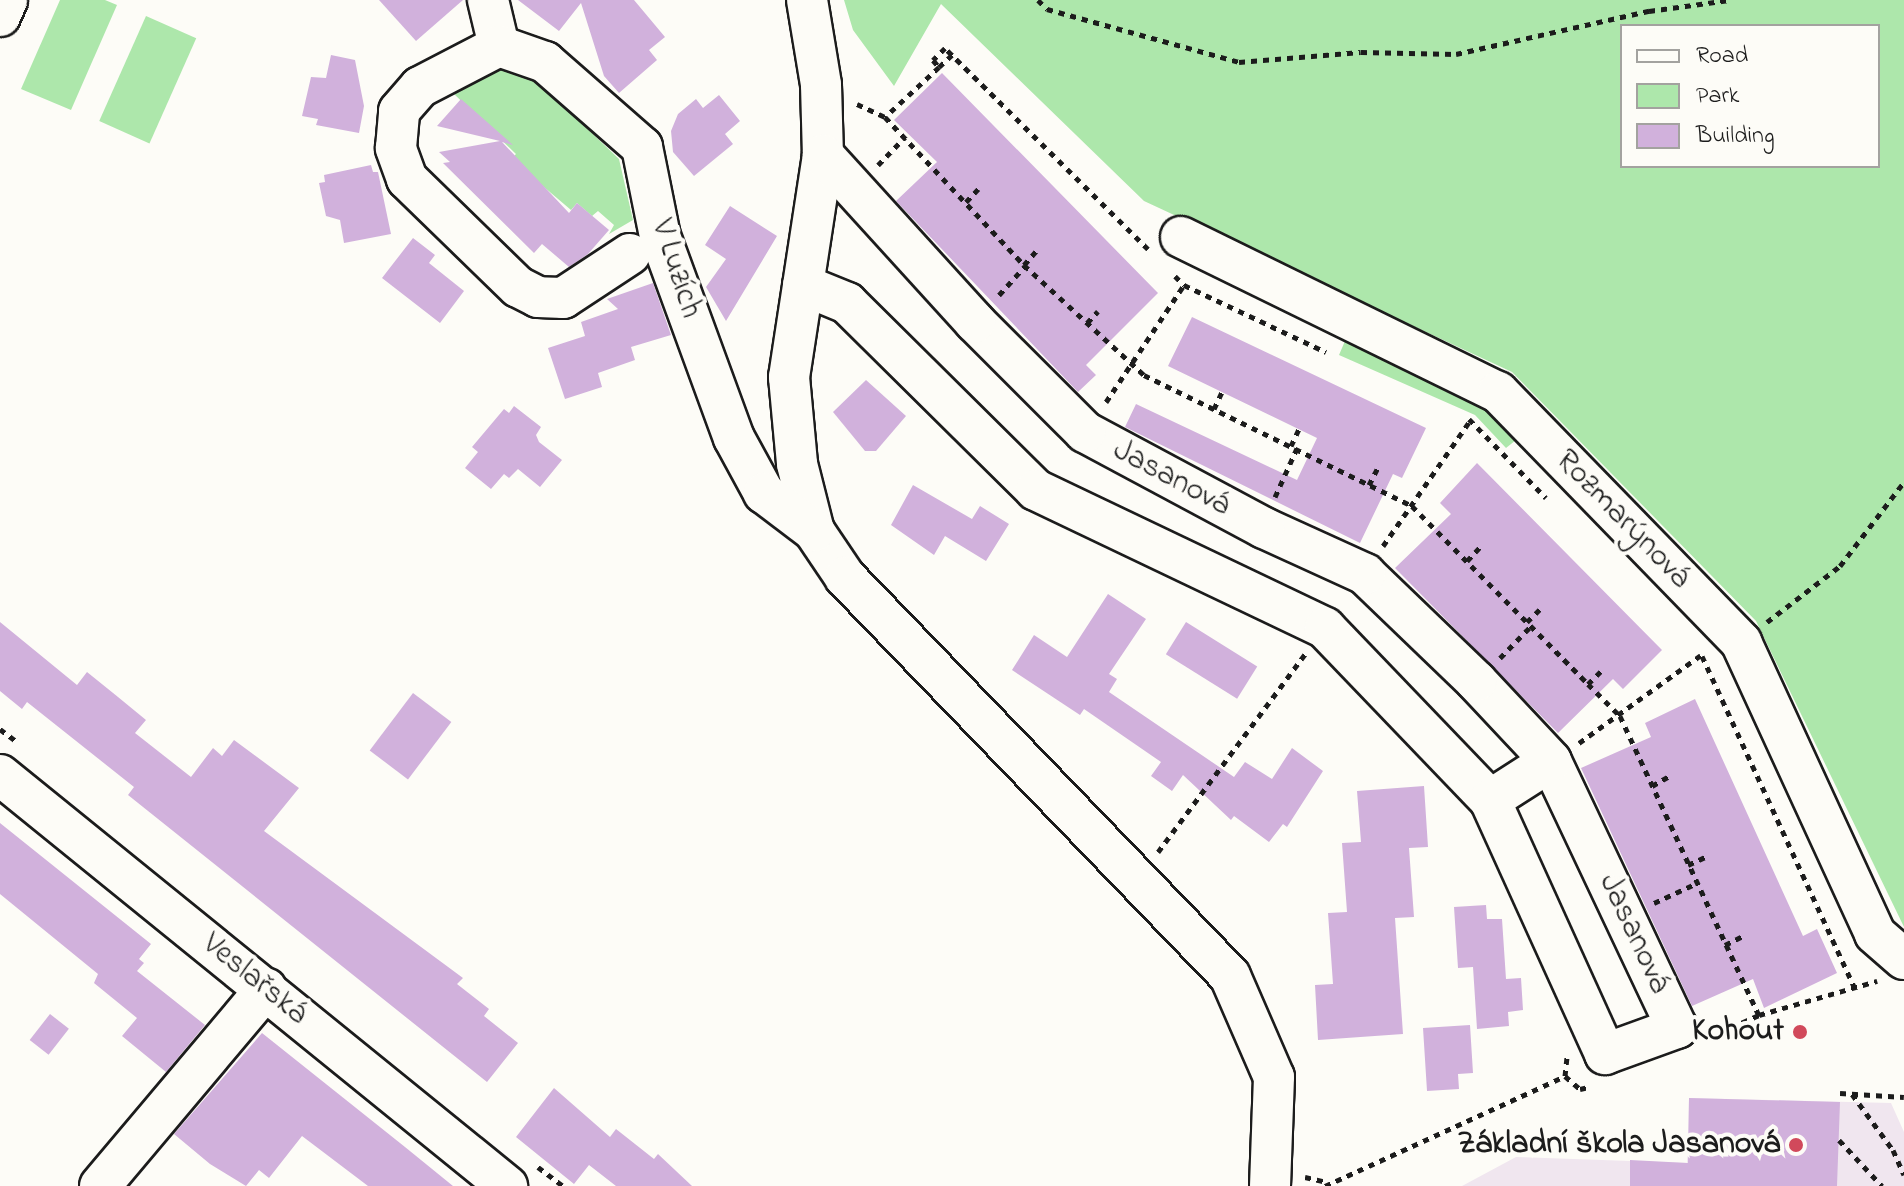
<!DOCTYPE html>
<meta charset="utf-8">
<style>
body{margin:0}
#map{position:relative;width:1904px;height:1186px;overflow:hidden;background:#fdfcf7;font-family:"Indie Flower",sans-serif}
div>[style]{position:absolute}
.built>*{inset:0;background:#f0e6ef}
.green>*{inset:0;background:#ade7ab;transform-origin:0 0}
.building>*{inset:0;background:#d1b1dc;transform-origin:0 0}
.path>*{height:5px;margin-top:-2.5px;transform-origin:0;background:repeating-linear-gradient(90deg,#1c1c1c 0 6px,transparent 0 12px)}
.roads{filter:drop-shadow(2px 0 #1c1c1c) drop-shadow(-2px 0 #1c1c1c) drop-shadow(0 2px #1c1c1c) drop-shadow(0 -2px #1c1c1c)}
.minor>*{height:40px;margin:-20px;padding:0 20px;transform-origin:20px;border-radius:20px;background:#fdfcf7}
.dots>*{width:22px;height:22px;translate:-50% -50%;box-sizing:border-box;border:4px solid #fdfcf7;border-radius:50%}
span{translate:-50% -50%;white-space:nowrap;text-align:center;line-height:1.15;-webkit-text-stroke:8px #fdfcf7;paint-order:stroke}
.street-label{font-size:32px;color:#1c1c1c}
.poi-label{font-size:32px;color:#1c1c1c;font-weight:700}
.right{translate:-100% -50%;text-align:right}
.legend{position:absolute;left:1620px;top:24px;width:260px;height:144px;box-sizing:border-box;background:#fdfcf7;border:2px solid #a3a29f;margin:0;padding:10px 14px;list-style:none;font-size:24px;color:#1c1c1c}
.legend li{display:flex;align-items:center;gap:16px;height:40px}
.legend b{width:40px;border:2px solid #a3a29f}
</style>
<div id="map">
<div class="built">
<div style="clip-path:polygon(1689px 1098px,1891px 1103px,1904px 1132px,1904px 1186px,1462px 1186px,1516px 1157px,1687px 1163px)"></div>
</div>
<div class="green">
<div style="clip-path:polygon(60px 0,105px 0,117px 5px,71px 110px,21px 89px)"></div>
<div style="clip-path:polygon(evenodd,844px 0,1904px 0,1904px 927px,1756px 621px,1512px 372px,1144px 201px,941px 4px,894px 86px,853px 30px,844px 0,1622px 26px,1878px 26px,1878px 166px,1622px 166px,1622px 26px)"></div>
<div style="left:146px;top:16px;width:55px;height:115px;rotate:24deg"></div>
<div style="clip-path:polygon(509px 65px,533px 77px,619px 159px,633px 220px,609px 234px,614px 225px,598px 211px,592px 216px,577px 203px,571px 210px,511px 159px,516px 154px,453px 93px,480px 68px)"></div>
<div style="clip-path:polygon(1345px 341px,1480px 404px,1516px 440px,1506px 448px,1475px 415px,1339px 355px)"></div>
</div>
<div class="building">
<div style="clip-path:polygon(379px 0,463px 0,416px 41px)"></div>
<div style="clip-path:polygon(518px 0,634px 0,665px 37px,649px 50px,657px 60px,619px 93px,604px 76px,581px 3px,559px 31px)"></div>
<div style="clip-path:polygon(331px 55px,355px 60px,364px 106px,359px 133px,316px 125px,318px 119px,302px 116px,311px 77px,326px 78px)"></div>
<div style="clip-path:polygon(942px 73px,1158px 293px,1086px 365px,1096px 375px,1078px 392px,896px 201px,937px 162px,894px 120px)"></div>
<div style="clip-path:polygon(719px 95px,740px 121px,725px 134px,733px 144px,694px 176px,673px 152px,671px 131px,678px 114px,696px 99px,703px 108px)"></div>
<div style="clip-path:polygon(461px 99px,513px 145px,502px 142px,569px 213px,577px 203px,609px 230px,588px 254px,569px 267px,542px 244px,534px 253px,443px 163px,450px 162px,439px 152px,500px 141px,437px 126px)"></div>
<div style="clip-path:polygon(371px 165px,373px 172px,378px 172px,391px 234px,344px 243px,340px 220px,326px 216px,319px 183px,325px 182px,324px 175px)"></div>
<div style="clip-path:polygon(730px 206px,777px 236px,726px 321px,706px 287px,726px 259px,705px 245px)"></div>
<div style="clip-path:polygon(413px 238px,435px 255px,429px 263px,464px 291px,440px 323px,382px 278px)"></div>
<div style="clip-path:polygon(653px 283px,671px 335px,631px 347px,635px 360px,598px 373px,602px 387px,565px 399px,548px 348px,585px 336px,581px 322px,618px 309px,607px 299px)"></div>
<div style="clip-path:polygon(1192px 317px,1426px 428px,1402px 478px,1393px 474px,1360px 543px,1125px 427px,1136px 404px,1297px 480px,1317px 438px,1168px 366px)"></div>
<div style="clip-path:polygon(866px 380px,906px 416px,876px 451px,865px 451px,833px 412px)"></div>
<div style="clip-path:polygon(514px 406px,541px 427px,536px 435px,539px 442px,562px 460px,540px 487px,518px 469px,509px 478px,504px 474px,491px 489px,465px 468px,478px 452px,472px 447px,504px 409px,509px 413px)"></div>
<div style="clip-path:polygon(1477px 463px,1662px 650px,1623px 689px,1613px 679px,1558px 733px,1395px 568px,1451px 514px,1440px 503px)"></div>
<div style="clip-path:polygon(913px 485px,972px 519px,980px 506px,1009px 524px,986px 561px,945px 536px,934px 555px,891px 525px)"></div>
<div style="clip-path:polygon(1108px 594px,1146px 619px,1109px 674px,1117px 679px,1109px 692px,1234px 777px,1245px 762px,1272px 779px,1292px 748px,1323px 771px,1287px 827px,1283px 824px,1269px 842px,1234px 816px,1231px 820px,1183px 775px,1172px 791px,1151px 776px,1161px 762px,1084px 709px,1080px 715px,1012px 670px,1034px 635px,1067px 657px)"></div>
<div style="clip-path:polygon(0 622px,77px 685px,87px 672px,118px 697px,146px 720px,135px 733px,191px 777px,213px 748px,222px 756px,234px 740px,299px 788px,264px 831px,463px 978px,457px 984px,489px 1009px,484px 1016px,518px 1043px,487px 1082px,128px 795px,134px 787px,27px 702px,22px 709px,0 691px)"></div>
<div style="left:1186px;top:622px;width:84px;height:38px;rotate:32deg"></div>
<div style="left:413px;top:693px;width:48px;height:72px;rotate:37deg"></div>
<div style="clip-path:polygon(1695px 699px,1803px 936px,1817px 929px,1837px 973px,1764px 1008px,1753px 979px,1692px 1006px,1581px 768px,1651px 737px,1645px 723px)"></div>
<div style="clip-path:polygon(1424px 786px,1428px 847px,1409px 848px,1414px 917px,1395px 918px,1403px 1034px,1318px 1040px,1315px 985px,1333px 984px,1328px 913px,1347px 912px,1342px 843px,1361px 842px,1357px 791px)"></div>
<div style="clip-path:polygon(0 823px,151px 944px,139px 959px,144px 963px,137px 971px,205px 1025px,166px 1072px,122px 1036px,137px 1018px,94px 983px,98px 974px,0 894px)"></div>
<div style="clip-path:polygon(1486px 905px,1487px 919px,1502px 919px,1506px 979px,1521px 978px,1523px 1010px,1508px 1012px,1509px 1026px,1477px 1029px,1473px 967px,1458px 968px,1454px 907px)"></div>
<div style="left:50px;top:1014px;width:24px;height:33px;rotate:38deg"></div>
<div style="clip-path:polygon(1470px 1025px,1473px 1073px,1458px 1074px,1459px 1089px,1427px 1091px,1423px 1028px)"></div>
<div style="clip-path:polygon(262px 1033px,405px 1147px,453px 1186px,368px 1186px,302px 1136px,269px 1178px,259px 1170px,246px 1186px,210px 1164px,174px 1134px)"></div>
<div style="clip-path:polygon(554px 1088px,610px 1137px,616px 1129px,654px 1159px,658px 1154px,692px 1186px,616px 1186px,589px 1165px,574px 1184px,516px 1137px)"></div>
<div style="clip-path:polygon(1689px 1098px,1840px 1102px,1837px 1186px,1630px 1186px,1630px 1160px,1688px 1163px)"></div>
</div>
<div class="path">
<div style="left:1038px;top:0;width:13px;rotate:45deg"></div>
<div style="left:1047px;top:9px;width:199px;rotate:15.4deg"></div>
<div style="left:1239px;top:62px;width:122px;rotate:-4.7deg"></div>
<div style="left:1361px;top:52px;width:95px;rotate:1.2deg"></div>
<div style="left:1456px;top:54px;width:198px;rotate:-12.6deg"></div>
<div style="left:1649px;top:11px;width:81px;rotate:-7.8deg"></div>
<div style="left:939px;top:67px;width:18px;rotate:-43deg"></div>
<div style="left:857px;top:104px;width:31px;rotate:25deg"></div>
<div style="left:878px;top:165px;width:39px;rotate:-46deg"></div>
<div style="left:966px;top:202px;width:18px;rotate:-47deg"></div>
<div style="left:1148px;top:249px;width:286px;rotate:-135.3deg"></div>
<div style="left:945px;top:48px;width:17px;rotate:135deg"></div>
<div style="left:933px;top:60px;width:9px;rotate:49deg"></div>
<div style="left:939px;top:67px;width:74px;rotate:137.2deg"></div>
<div style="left:885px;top:117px;width:203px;rotate:46.8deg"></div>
<div style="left:1024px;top:265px;width:163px;rotate:42.5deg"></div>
<div style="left:1144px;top:375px;width:298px;rotate:26deg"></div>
<div style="left:1412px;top:506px;width:250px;rotate:45.3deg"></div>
<div style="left:1588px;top:684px;width:45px;rotate:45deg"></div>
<div style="left:1620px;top:716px;width:330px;rotate:65.1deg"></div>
<div style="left:1024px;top:265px;width:21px;rotate:-49deg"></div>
<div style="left:1175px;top:276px;width:13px;rotate:45deg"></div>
<div style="left:1184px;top:285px;width:157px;rotate:25.3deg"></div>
<div style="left:999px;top:295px;width:39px;rotate:-48deg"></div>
<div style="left:1087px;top:323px;width:16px;rotate:-47deg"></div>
<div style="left:1106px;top:402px;width:141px;rotate:-56.3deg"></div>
<div style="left:1214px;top:409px;width:19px;rotate:-65deg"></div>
<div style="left:1469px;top:419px;width:110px;rotate:45.7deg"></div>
<div style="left:1291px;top:446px;width:19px;rotate:-65deg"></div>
<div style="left:1369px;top:485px;width:20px;rotate:-63deg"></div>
<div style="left:1275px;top:497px;width:54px;rotate:-65.8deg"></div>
<div style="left:1383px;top:546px;width:152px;rotate:-55.2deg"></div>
<div style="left:1467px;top:561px;width:21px;rotate:-47deg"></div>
<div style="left:1527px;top:622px;width:21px;rotate:-45deg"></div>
<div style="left:1767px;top:622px;width:92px;rotate:-37.5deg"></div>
<div style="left:1840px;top:566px;width:106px;rotate:-52.7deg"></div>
<div style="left:1702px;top:656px;width:366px;rotate:65.3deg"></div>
<div style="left:1500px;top:658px;width:45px;rotate:-45.9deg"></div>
<div style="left:1588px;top:684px;width:21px;rotate:-45deg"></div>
<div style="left:0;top:729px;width:20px;rotate:37deg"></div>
<div style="left:1579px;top:743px;width:150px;rotate:-35.8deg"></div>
<div style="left:1652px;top:786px;width:20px;rotate:-30deg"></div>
<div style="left:1158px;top:852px;width:247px;rotate:-53.4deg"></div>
<div style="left:1688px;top:865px;width:21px;rotate:-25deg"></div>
<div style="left:1654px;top:903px;width:47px;rotate:-24.9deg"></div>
<div style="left:1725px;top:945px;width:20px;rotate:-27deg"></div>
<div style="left:1709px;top:1037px;width:55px;rotate:-23.7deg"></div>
<div style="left:1759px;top:1015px;width:123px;rotate:-16.1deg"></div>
<div style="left:1565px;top:1076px;width:19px;rotate:-84deg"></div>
<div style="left:1840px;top:1093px;width:64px;rotate:3.6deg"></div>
<div style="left:1852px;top:1094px;width:69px;rotate:53.8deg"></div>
<div style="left:1893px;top:1150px;width:27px;rotate:66deg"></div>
<div style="left:1839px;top:1140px;width:63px;rotate:46.9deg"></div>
<div style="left:538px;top:1167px;width:31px;rotate:37deg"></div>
<div style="left:1305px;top:1177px;width:23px;rotate:13deg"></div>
<div style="left:1325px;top:1186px;width:264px;rotate:-24.6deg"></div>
<div style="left:1565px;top:1076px;width:20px;rotate:41deg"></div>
<div style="left:1580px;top:1089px;width:9px;rotate:-13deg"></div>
</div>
<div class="roads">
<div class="minor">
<div style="left:488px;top:0;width:47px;rotate:76.6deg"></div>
<div style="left:807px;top:0;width:86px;rotate:80.6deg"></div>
<div style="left:821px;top:85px;width:70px;rotate:88.4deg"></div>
<div style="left:823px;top:155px;width:225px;rotate:98.7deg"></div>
<div style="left:789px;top:377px;width:87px;rotate:84.7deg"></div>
<div style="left:797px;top:464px;width:69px;rotate:75.8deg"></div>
<div style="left:814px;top:531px;width:55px;rotate:56deg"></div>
<div style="left:845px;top:577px;width:554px;rotate:46.02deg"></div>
<div style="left:1230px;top:976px;width:110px;rotate:66.5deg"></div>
<div style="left:1274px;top:1077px;width:109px;rotate:92.1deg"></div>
<div style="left:0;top:16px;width:17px;rotate:-66deg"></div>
<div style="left:1181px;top:237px;width:353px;rotate:26.1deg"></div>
<div style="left:1498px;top:392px;width:349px;rotate:45.8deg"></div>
<div style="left:1741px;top:642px;width:321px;rotate:65.3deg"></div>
<div style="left:1875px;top:934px;width:38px;rotate:41deg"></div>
<div style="left:630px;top:254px;width:80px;rotate:146.7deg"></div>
<div style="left:563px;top:298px;width:25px;rotate:-178deg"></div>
<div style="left:538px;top:297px;width:22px;rotate:-153deg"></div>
<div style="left:518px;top:287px;width:155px;rotate:-135.8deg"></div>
<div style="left:407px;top:179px;width:33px;rotate:-110deg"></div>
<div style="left:396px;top:148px;width:37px;rotate:-85deg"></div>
<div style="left:399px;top:111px;width:32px;rotate:-49deg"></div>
<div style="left:420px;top:87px;width:89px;rotate:-27.4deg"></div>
<div style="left:499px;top:46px;width:49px;rotate:19.2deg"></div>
<div style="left:545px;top:62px;width:129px;rotate:41.2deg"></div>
<div style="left:642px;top:147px;width:91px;rotate:78.6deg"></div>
<div style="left:660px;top:236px;width:215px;rotate:69.9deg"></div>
<div style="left:734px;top:438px;width:63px;rotate:61.4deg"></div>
<div style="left:764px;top:493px;width:63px;rotate:37.2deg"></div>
<div style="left:803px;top:285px;width:48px;rotate:22.2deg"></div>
<div style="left:847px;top:303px;width:266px;rotate:44.7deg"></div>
<div style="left:1036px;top:490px;width:320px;rotate:25.5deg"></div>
<div style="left:1325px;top:628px;width:238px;rotate:46.2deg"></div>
<div style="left:1490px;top:800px;width:279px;rotate:65.6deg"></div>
<div style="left:1605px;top:1054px;width:77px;rotate:-19.9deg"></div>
<div style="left:1677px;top:1028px;width:295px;rotate:-115.3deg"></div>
<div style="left:1551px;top:761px;width:110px;rotate:-133.2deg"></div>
<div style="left:1476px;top:681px;width:154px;rotate:-136.1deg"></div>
<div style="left:1365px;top:574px;width:111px;rotate:-155.5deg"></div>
<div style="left:1264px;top:528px;width:203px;rotate:-151.8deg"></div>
<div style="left:1085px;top:432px;width:156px;rotate:-135deg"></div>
<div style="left:975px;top:322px;width:226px;rotate:-132.3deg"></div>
<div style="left:0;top:775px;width:653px;rotate:39.03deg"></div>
<div style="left:1490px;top:800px;width:72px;rotate:-32.6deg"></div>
<div style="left:100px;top:1186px;width:258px;rotate:-49.9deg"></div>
</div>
</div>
<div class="dots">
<div style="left:1800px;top:1032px;background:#d1495b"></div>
<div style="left:1796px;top:1145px;background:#d1495b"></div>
</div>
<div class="street-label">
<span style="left:675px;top:269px;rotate:72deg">V Luzích</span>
<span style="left:1171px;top:479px;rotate:28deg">Jasanová</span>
<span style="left:1622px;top:520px;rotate:46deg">Rozmarýnová</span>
<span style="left:1633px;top:934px;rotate:65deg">Jasanová</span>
<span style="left:254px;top:980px;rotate:39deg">Veslařská</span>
</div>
<div class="poi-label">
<span class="right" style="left:1784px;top:1032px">Kohout</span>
<span class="right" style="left:1780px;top:1145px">Základní škola Jasanová</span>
</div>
<ul class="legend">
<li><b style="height:10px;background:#fdfcf7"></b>Road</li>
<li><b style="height:22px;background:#ade7ab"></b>Park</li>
<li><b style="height:22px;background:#d1b1dc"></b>Building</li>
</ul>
</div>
